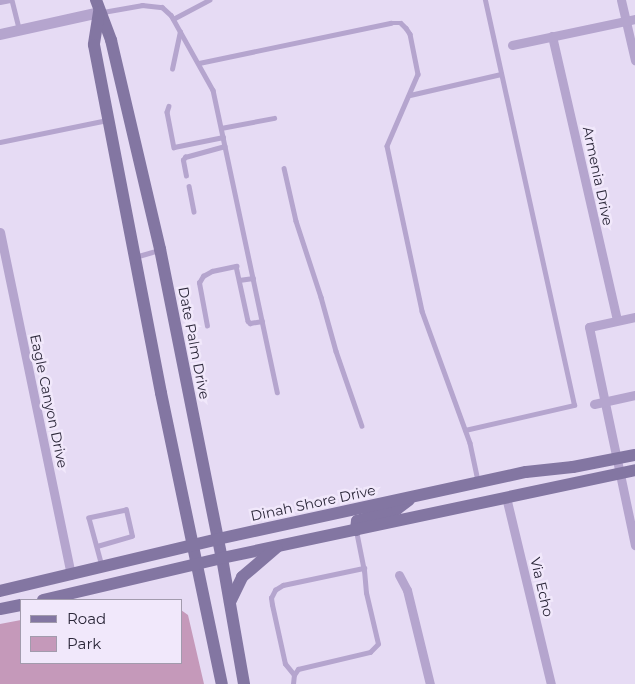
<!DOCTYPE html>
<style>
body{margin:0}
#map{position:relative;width:635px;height:684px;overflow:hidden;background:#e6dbf4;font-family:Montserrat,sans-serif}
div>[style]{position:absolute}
.green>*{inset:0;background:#c599ba}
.service>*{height:4.5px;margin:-2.25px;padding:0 2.25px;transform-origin:2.25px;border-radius:2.25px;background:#b5a5ce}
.minor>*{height:9px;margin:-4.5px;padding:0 4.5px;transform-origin:4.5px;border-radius:4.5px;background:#b5a5ce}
.tertiary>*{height:11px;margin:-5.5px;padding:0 5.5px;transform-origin:5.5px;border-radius:5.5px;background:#b5a5ce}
.secondary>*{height:12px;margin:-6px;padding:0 6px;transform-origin:6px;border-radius:6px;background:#8376a2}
span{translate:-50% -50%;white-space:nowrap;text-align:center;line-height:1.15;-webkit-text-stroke:5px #f1e8fb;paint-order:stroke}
.street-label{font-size:14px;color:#2b2739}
.legend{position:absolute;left:20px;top:599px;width:162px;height:65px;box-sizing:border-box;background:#f1e8fb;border:1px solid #a29bad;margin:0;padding:6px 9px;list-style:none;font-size:15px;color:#2b2739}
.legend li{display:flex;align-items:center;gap:10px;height:25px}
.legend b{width:25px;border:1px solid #a29bad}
</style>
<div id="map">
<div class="green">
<div style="clip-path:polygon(181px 610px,188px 615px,204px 684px,0 684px,0 624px,21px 620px,21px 663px,181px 663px)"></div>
</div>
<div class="service">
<div style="left:12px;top:0;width:29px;rotate:76deg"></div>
<div style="left:0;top:2px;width:10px;rotate:-11deg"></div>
<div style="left:103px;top:12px;width:40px;rotate:-10deg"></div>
<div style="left:142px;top:5px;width:20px;rotate:6deg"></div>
<div style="left:162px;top:7px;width:12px;rotate:42deg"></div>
<div style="left:171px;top:15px;width:86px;rotate:60.8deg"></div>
<div style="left:213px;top:90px;width:309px;rotate:78deg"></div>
<div style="left:173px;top:19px;width:41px;rotate:-27.8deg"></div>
<div style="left:199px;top:63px;width:196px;rotate:-11.8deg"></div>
<div style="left:391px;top:23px;width:10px"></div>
<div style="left:401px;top:23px;width:7px;rotate:45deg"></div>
<div style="left:406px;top:28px;width:7px;rotate:56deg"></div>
<div style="left:410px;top:34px;width:41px;rotate:78.7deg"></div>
<div style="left:418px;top:74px;width:78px;rotate:113.3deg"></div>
<div style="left:387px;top:146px;width:169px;rotate:78deg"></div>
<div style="left:422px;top:311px;width:140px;rotate:70deg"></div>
<div style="left:470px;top:443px;width:39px;rotate:78deg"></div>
<div style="left:172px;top:69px;width:38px;rotate:-78deg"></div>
<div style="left:410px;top:95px;width:93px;rotate:-13deg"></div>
<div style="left:169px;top:106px;width:6px;rotate:108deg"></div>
<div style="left:167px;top:112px;width:36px;rotate:79deg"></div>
<div style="left:174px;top:147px;width:50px;rotate:-11.5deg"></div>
<div style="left:221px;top:128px;width:54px;rotate:-10.7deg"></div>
<div style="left:0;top:142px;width:109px;rotate:-11.6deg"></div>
<div style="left:284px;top:168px;width:54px;rotate:77.2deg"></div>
<div style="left:296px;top:221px;width:80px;rotate:71.8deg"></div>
<div style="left:321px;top:297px;width:56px;rotate:74.5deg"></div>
<div style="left:336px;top:351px;width:79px;rotate:70.9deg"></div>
<div style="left:186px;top:176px;width:16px;rotate:-101deg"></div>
<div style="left:183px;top:160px;width:4px;rotate:-56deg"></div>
<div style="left:185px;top:157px;width:41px;rotate:-15.4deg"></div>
<div style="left:189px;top:186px;width:26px;rotate:79deg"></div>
<div style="left:135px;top:257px;width:25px;rotate:-16deg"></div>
<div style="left:239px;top:280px;width:14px;rotate:-8deg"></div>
<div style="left:207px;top:326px;width:44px;rotate:-100.5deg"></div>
<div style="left:199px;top:283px;width:8px;rotate:-60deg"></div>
<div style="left:203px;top:276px;width:10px;rotate:-29deg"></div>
<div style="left:212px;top:271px;width:25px;rotate:-12deg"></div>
<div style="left:236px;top:266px;width:56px;rotate:77.7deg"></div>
<div style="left:248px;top:321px;width:3px;rotate:45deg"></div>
<div style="left:250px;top:323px;width:12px;rotate:-9deg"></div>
<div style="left:465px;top:430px;width:112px;rotate:-12.9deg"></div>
<div style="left:574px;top:405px;width:415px;rotate:-102.4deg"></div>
<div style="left:97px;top:546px;width:36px;rotate:-16deg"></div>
<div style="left:132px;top:536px;width:27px;rotate:-103deg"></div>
<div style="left:126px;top:510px;width:38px;rotate:168deg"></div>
<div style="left:89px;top:518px;width:50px;rotate:74.8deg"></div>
<div style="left:294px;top:675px;width:14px;rotate:-129deg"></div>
<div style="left:285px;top:664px;width:60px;rotate:-102.4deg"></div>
<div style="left:272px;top:605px;width:7px;rotate:-98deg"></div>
<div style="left:271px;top:598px;width:9px;rotate:-63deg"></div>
<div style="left:275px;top:590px;width:9px;rotate:-32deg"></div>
<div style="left:283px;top:585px;width:83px;rotate:-11.9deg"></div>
<div style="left:293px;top:684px;width:9px;rotate:-84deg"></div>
<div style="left:294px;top:675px;width:7px;rotate:-56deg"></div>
<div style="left:298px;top:669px;width:74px;rotate:-13.3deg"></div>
<div style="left:370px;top:652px;width:11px;rotate:-45deg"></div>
<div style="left:378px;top:644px;width:52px;rotate:-103.2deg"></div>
<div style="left:366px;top:593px;width:22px;rotate:-95deg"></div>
<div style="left:364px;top:571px;width:41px;rotate:-101.3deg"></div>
</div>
<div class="minor">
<div style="left:621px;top:0;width:62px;rotate:76.9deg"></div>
<div style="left:552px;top:36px;width:291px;rotate:77.1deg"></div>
<div style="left:512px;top:45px;width:126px;rotate:-11.9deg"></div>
<div style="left:0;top:232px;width:350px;rotate:78.3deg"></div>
<div style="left:635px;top:317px;width:47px;rotate:167.7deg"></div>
<div style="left:589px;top:327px;width:223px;rotate:78.1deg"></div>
<div style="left:594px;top:404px;width:42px;rotate:-12.4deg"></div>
<div style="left:506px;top:497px;width:192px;rotate:76.5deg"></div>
<div style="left:399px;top:575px;width:17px;rotate:62deg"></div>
<div style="left:407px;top:590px;width:97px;rotate:76.3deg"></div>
</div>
<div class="tertiary">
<div style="left:0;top:34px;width:101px;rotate:-12.5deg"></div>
</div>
<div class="secondary">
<div style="left:96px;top:0;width:43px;rotate:69.4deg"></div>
<div style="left:111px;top:40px;width:215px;rotate:76.8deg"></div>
<div style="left:160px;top:249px;width:315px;rotate:78.7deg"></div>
<div style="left:222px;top:558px;width:128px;rotate:80.1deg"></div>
<div style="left:99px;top:12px;width:33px;rotate:99deg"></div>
<div style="left:94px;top:45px;width:354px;rotate:79.1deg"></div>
<div style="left:161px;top:393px;width:297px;rotate:78.2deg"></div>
<div style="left:356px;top:530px;width:9px;rotate:-84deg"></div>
<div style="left:357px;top:521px;width:42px;rotate:-16.7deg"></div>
<div style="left:397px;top:509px;width:15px;rotate:-37deg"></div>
<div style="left:0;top:591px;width:224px;rotate:-13.4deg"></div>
<div style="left:218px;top:539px;width:315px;rotate:-12.3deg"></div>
<div style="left:526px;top:472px;width:47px;rotate:-6.1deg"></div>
<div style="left:573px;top:467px;width:63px;rotate:-11deg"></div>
<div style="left:43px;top:600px;width:184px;rotate:-13.2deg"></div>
<div style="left:222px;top:558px;width:422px;rotate:-12deg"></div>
<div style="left:230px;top:602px;width:28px;rotate:-64deg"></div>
<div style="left:242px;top:577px;width:45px;rotate:-40.5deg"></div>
<div style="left:0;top:609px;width:21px;rotate:-11deg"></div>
</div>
<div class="street-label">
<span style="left:598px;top:176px;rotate:78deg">Armenia Drive</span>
<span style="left:194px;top:343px;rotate:79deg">Date Palm Drive</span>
<span style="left:49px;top:401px;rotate:78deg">Eagle Canyon Drive</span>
<span style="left:313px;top:503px;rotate:-12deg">Dinah Shore Drive</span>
<span style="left:542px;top:587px;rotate:77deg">Via Echo</span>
</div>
<ul class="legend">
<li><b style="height:6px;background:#8376a2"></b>Road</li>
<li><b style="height:14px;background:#c599ba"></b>Park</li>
</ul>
</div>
